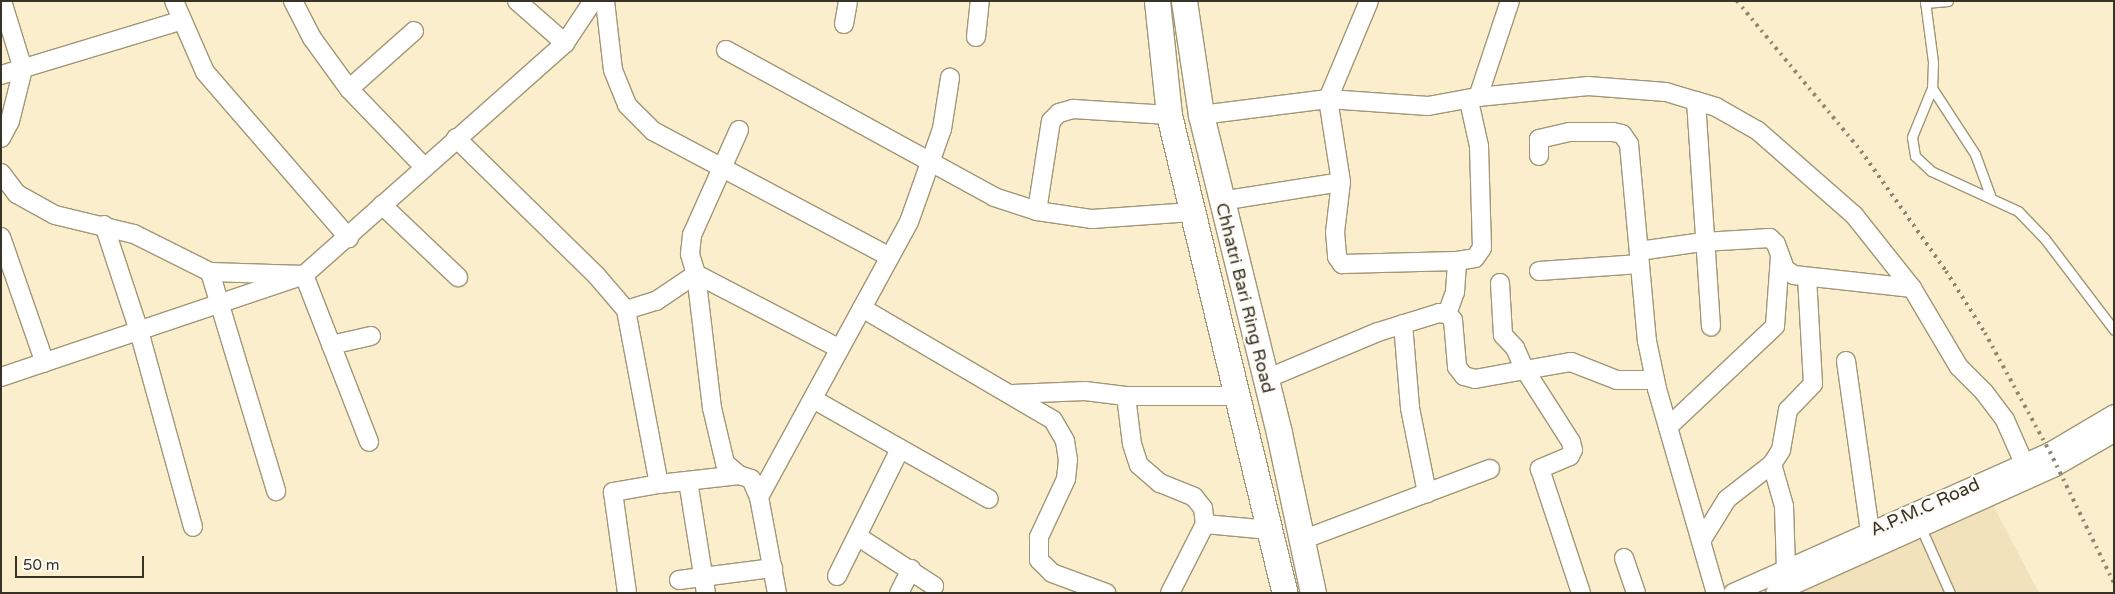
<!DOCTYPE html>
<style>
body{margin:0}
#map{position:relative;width:2115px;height:594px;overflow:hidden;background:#faeecc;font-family:"Varela Round",sans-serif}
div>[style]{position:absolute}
.built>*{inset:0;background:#f1e2bb}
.roads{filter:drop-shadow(1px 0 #a19677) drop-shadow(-1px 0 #a19677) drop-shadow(0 1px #a19677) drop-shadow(0 -1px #a19677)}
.service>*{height:9px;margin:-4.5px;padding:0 4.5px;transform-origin:4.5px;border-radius:4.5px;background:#fff}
.minor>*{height:18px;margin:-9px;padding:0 9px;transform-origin:9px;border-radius:9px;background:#fff}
.secondary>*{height:25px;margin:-12.5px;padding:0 12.5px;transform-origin:12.5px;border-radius:12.5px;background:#fff}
.rail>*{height:4px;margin-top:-2px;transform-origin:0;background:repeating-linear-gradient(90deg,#8c846f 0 2.5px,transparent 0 7.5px)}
span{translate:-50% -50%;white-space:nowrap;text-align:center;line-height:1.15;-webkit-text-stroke:5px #fefbf5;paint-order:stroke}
.street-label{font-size:18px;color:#383327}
.frame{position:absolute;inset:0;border:2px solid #383327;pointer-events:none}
.scale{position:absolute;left:15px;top:556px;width:129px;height:22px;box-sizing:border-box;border:2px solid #383327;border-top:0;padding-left:6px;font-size:15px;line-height:18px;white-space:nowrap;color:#383327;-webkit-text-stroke:4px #fefbf5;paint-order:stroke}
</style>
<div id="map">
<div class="built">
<div style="clip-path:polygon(1993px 505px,2039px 593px,1801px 593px)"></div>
</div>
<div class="roads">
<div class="service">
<div style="left:1925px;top:1px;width:62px;rotate:82.5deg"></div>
<div style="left:1933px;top:62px;width:26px;rotate:92deg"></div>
<div style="left:1932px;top:88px;width:53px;rotate:112.2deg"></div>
<div style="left:1912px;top:137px;width:19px;rotate:81deg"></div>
<div style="left:1915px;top:156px;width:22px;rotate:43deg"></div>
<div style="left:1931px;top:171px;width:96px;rotate:24.7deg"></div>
<div style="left:2018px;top:211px;width:39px;rotate:46deg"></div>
<div style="left:2045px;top:239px;width:114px;rotate:52.8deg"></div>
<div style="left:1925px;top:3px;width:23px;rotate:-5deg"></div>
<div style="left:1932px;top:88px;width:79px;rotate:56.9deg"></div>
<div style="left:1975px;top:154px;width:44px;rotate:69.9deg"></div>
<div style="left:1921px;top:528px;width:71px;rotate:66deg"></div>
</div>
<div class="minor">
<div style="left:174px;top:1px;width:77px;rotate:66.4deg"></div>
<div style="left:205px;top:72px;width:220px;rotate:49.1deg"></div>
<div style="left:293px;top:1px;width:42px;rotate:62.8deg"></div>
<div style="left:312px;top:38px;width:63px;rotate:54deg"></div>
<div style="left:349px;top:89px;width:107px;rotate:46.1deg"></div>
<div style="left:517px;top:1px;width:64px;rotate:41.2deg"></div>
<div style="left:605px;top:1px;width:69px;rotate:83.4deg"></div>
<div style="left:613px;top:70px;width:38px;rotate:68deg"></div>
<div style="left:627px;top:105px;width:37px;rotate:45deg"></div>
<div style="left:653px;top:131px;width:268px;rotate:28deg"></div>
<div style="left:844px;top:24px;width:23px;rotate:-80deg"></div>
<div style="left:976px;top:37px;width:36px;rotate:-84deg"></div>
<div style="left:726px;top:50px;width:306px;rotate:28.7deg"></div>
<div style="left:994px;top:197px;width:45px;rotate:18deg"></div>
<div style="left:1037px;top:211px;width:56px;rotate:8.3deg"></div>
<div style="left:1092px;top:219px;width:100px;rotate:-4deg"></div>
<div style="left:1px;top:75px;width:187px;rotate:-16.8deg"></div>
<div style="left:349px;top:89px;width:87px;rotate:-41.7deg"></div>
<div style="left:1478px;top:97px;width:101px;rotate:-71.6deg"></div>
<div style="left:1696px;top:101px;width:226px;rotate:86.2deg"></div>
<div style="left:1201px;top:115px;width:128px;rotate:-7.2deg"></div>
<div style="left:1328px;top:99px;width:100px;rotate:4deg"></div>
<div style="left:1428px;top:106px;width:51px;rotate:-10.2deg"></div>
<div style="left:1478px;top:97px;width:111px;rotate:-5.7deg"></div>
<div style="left:1588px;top:86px;width:78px;rotate:4.4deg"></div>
<div style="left:1666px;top:92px;width:52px;rotate:16.7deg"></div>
<div style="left:1716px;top:107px;width:48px;rotate:29.7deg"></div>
<div style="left:1758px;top:131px;width:128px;rotate:41.2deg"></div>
<div style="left:1854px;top:215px;width:93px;rotate:51.5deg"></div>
<div style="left:1912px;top:288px;width:92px;rotate:59.3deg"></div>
<div style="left:1959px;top:367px;width:35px;rotate:45deg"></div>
<div style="left:1984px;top:392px;width:35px;rotate:53deg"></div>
<div style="left:2005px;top:420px;width:47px;rotate:66.2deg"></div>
<div style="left:1px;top:138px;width:19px;rotate:-62deg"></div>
<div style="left:10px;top:121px;width:54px;rotate:-76deg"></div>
<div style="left:23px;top:69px;width:71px;rotate:-107.2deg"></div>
<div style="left:456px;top:138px;width:196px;rotate:44.4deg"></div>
<div style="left:596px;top:275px;width:46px;rotate:49.4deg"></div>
<div style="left:626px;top:310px;width:31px;rotate:-17deg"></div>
<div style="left:656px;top:301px;width:48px;rotate:-34deg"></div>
<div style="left:696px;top:274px;width:21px;rotate:-107deg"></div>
<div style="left:690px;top:254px;width:19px;rotate:-84deg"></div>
<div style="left:692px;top:235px;width:115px;rotate:-65.9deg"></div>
<div style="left:1539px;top:156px;width:17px;rotate:-90deg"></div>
<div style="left:1539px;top:139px;width:31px;rotate:-13deg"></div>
<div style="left:1569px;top:132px;width:44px"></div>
<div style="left:1613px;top:132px;width:9px;rotate:13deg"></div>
<div style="left:1622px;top:134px;width:12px;rotate:55deg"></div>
<div style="left:1629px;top:144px;width:198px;rotate:84.8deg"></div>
<div style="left:1647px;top:341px;width:49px;rotate:78.2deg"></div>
<div style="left:1657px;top:389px;width:212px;rotate:73.9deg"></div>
<div style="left:1px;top:173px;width:26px;rotate:53deg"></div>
<div style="left:17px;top:194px;width:43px;rotate:28.9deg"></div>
<div style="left:55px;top:215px;width:81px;rotate:13.5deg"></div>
<div style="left:134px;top:234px;width:85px;rotate:26.6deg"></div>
<div style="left:210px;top:272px;width:94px;rotate:1.8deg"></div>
<div style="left:304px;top:275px;width:179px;rotate:68.7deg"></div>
<div style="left:1341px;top:182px;width:50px;rotate:96.8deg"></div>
<div style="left:1335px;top:232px;width:25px;rotate:85deg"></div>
<div style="left:1337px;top:257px;width:9px;rotate:54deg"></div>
<div style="left:1342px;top:264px;width:115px;rotate:-1.5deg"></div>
<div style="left:1221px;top:201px;width:121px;rotate:-9deg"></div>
<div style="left:1341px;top:182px;width:84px;rotate:-98.9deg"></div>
<div style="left:1328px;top:99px;width:106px;rotate:-67.3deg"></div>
<div style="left:382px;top:205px;width:105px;rotate:43.5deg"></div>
<div style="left:1037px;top:211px;width:91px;rotate:-81.2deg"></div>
<div style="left:1051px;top:121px;width:11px;rotate:-45deg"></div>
<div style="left:1059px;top:113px;width:15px;rotate:-16deg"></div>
<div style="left:1073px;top:109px;width:96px;rotate:3.6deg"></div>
<div style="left:104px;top:225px;width:112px;rotate:71.7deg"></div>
<div style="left:139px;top:331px;width:203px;rotate:74.6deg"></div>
<div style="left:1px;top:237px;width:133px;rotate:70.8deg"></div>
<div style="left:1639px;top:251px;width:65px;rotate:-8deg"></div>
<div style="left:1703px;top:242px;width:67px;rotate:-3.4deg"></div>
<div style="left:1770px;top:238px;width:8px;rotate:45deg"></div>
<div style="left:1776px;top:244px;width:27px;rotate:70deg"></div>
<div style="left:1785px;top:269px;width:11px;rotate:34deg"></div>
<div style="left:1794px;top:275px;width:119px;rotate:6.3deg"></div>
<div style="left:1539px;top:271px;width:101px;rotate:-4deg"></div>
<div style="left:210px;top:272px;width:229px;rotate:73.2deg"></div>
<div style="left:696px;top:274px;width:135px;rotate:83.2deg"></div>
<div style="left:712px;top:408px;width:57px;rotate:76.7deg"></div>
<div style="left:725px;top:463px;width:18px;rotate:41deg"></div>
<div style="left:739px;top:475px;width:13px;rotate:18deg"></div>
<div style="left:751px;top:479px;width:20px;rotate:66deg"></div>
<div style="left:759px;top:497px;width:98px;rotate:79.4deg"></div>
<div style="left:696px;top:274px;width:162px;rotate:27.5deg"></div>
<div style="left:1500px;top:283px;width:52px;rotate:86.7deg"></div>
<div style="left:1503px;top:335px;width:18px;rotate:47deg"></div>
<div style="left:1515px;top:348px;width:24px;rotate:66deg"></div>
<div style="left:1525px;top:370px;width:47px;rotate:-9.9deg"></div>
<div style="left:1571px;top:362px;width:49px;rotate:21.4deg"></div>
<div style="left:1617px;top:380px;width:38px"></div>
<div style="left:862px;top:308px;width:221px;rotate:30.4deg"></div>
<div style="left:1053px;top:420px;width:24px;rotate:60deg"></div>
<div style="left:1065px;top:441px;width:19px;rotate:81deg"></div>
<div style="left:1068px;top:460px;width:19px;rotate:96deg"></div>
<div style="left:1066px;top:479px;width:64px;rotate:115deg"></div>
<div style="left:1039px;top:537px;width:23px;rotate:90deg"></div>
<div style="left:1039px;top:560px;width:18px;rotate:45deg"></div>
<div style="left:1052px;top:573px;width:58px;rotate:20.3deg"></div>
<div style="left:626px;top:310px;width:177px;rotate:79.3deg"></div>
<div style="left:659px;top:484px;width:47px;rotate:170.1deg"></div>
<div style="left:613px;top:492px;width:102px;rotate:82.1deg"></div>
<div style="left:1447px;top:314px;width:23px;rotate:-70deg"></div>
<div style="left:1455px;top:292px;width:31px;rotate:-86deg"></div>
<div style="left:1457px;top:261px;width:18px;rotate:-9deg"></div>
<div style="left:1475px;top:258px;width:12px;rotate:-55deg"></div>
<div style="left:1482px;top:248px;width:102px;rotate:-91.7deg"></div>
<div style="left:1479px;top:146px;width:46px;rotate:-102.5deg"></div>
<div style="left:1403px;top:324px;width:84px;rotate:85.2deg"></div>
<div style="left:1410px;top:408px;width:87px;rotate:78.7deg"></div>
<div style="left:331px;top:345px;width:41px;rotate:-12.7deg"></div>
<div style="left:1846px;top:361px;width:173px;rotate:82deg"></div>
<div style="left:1px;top:377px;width:320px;rotate:-18.6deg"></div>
<div style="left:304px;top:275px;width:349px;rotate:-41.6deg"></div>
<div style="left:565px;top:43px;width:50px;rotate:-56.3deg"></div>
<div style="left:1266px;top:379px;width:121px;rotate:-22.8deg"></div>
<div style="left:1378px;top:332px;width:64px;rotate:-17.3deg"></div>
<div style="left:1439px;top:313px;width:8px;rotate:7deg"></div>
<div style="left:1447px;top:314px;width:8px;rotate:45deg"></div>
<div style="left:1453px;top:320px;width:47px;rotate:85.1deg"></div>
<div style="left:1457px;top:367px;width:11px;rotate:52deg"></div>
<div style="left:1464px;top:376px;width:11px;rotate:15deg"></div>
<div style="left:1475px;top:379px;width:51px;rotate:-10.2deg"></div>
<div style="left:1525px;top:370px;width:85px;rotate:57.4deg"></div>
<div style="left:1571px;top:442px;width:8px;rotate:76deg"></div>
<div style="left:1573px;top:450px;width:7px;rotate:117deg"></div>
<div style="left:1570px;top:456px;width:33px;rotate:157deg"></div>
<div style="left:1540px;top:469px;width:131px;rotate:71.7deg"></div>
<div style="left:1013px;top:394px;width:72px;rotate:-2.4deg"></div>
<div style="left:1085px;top:391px;width:41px;rotate:7deg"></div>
<div style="left:1126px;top:396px;width:112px"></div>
<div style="left:1126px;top:396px;width:48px;rotate:82.9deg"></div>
<div style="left:1132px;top:444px;width:22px;rotate:72deg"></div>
<div style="left:1139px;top:465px;width:28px;rotate:41deg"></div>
<div style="left:1160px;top:483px;width:37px;rotate:22deg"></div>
<div style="left:1194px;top:497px;width:14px;rotate:51deg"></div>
<div style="left:1203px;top:508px;width:16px;rotate:83deg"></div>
<div style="left:1205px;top:524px;width:65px;rotate:5.3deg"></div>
<div style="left:813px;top:399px;width:202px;rotate:29.6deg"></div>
<div style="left:1668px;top:427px;width:147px;rotate:-43.3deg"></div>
<div style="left:1775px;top:326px;width:70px;rotate:-85.9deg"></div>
<div style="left:1772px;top:464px;width:44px;rotate:74.1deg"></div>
<div style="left:1784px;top:506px;width:63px;rotate:88.2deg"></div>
<div style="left:688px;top:481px;width:113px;rotate:80.9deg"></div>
<div style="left:659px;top:484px;width:81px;rotate:-6.4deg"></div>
<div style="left:759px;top:497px;width:313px;rotate:-61.4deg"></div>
<div style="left:909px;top:222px;width:99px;rotate:-70.5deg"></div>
<div style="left:942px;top:129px;width:52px;rotate:-81.1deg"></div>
<div style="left:857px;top:536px;width:92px;rotate:33deg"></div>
<div style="left:1302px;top:540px;width:201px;rotate:-20.7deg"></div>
<div style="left:1701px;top:541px;width:49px;rotate:-58.2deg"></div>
<div style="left:1727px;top:499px;width:57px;rotate:-37.9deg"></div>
<div style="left:1772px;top:464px;width:17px;rotate:-57deg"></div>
<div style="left:1781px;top:450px;width:41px;rotate:-80.1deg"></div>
<div style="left:1788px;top:410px;width:36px;rotate:-46deg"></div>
<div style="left:1813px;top:384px;width:106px;rotate:-93.2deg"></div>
<div style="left:1624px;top:558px;width:37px;rotate:71deg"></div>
<div style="left:837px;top:576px;width:142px;rotate:-63.6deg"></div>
<div style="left:679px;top:580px;width:95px;rotate:-7.3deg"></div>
<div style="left:899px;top:593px;width:27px;rotate:-63deg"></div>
<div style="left:1170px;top:593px;width:77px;rotate:-63.1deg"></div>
<div style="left:1733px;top:593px;width:347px;rotate:-24deg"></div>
<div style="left:2050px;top:452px;width:74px;rotate:-30.7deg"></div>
<div style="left:1775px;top:593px;width:307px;rotate:-24.2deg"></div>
<div style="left:2055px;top:467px;width:68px;rotate:-30deg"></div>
</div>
<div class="secondary">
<div style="left:1157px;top:1px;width:115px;rotate:84deg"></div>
<div style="left:1169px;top:115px;width:492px;rotate:76.4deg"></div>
<div style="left:1184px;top:1px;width:115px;rotate:81.5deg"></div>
<div style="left:1201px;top:115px;width:327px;rotate:76.2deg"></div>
<div style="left:1279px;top:433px;width:164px;rotate:78deg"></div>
</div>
</div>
<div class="rail">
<div style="left:1737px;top:1px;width:195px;rotate:50.4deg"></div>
<div style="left:1861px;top:151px;width:147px;rotate:54.7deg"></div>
<div style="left:1946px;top:271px;width:73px;rotate:57.8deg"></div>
<div style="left:1985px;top:333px;width:136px;rotate:61.4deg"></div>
<div style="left:2050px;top:452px;width:146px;rotate:64deg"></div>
</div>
<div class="street-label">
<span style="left:1245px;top:298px;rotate:76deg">Chhatri Bari Ring Road</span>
<span style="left:1925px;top:507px;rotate:-24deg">A.P.M.C Road</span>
</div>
<div class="frame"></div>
<div class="scale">50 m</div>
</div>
